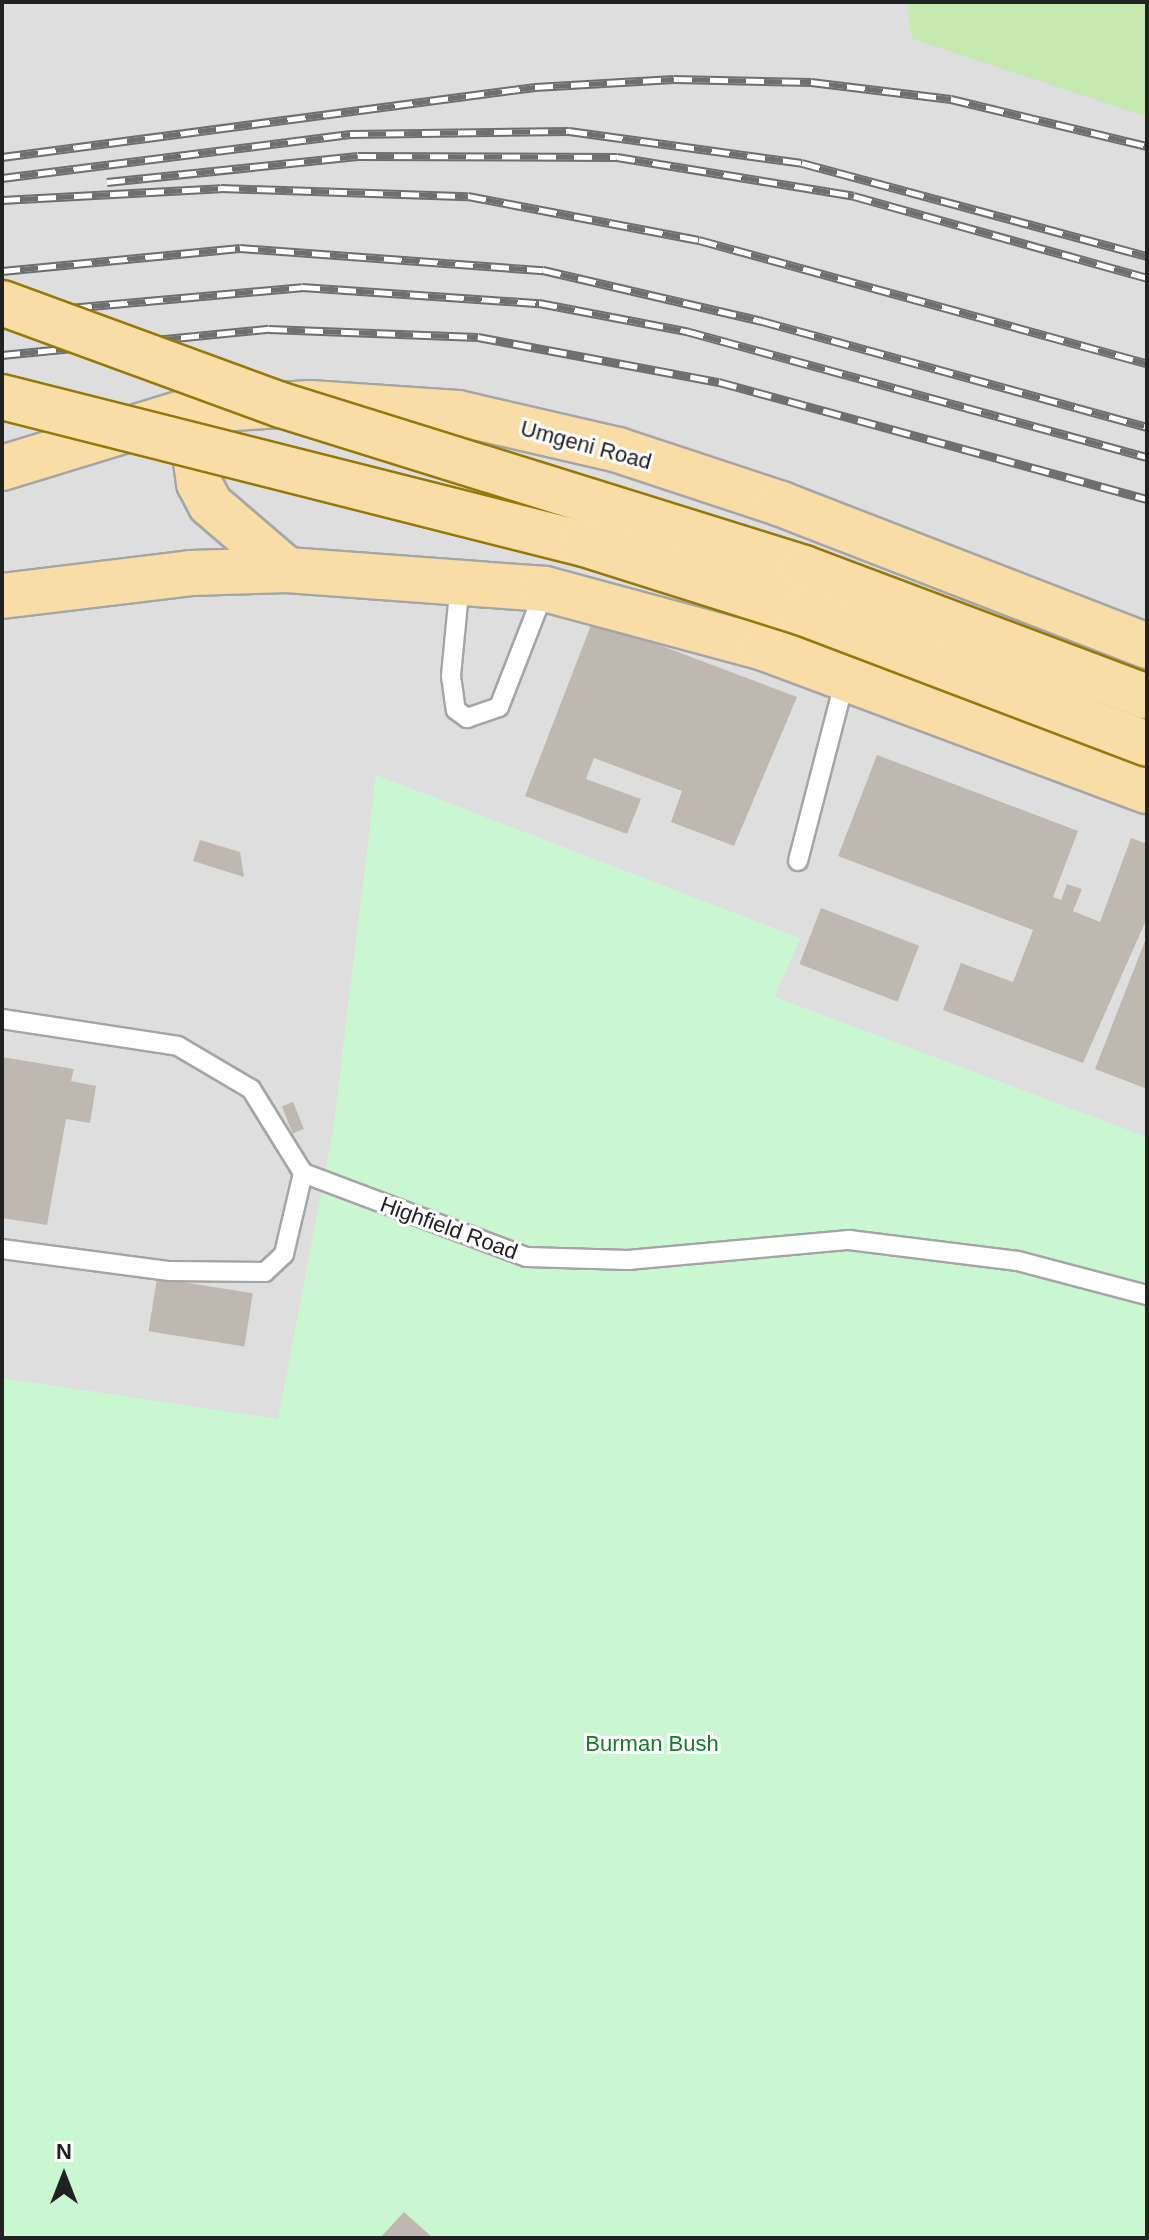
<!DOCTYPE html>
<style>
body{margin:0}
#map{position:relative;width:1149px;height:2240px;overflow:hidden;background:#f1efe8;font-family:Helvetica,sans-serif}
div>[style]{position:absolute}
.residential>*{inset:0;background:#dfdede}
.grass>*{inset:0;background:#c6e8b1}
.park>*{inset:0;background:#c9f7d2}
.building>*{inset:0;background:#beb8b1;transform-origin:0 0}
.roads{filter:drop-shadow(2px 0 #a5a5a5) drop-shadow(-2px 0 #a5a5a5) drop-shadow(0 2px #a5a5a5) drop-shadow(0 -2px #a5a5a5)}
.lane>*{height:18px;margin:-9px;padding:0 9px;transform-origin:9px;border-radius:9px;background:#fff}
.primary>*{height:44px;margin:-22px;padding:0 22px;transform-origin:22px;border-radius:22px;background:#f8dea6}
.rail>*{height:9px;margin-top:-4.5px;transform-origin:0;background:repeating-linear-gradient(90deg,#fff 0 18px,#6f6f6f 0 36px);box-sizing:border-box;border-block:2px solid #6f6f6f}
.bridges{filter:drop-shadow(2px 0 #967808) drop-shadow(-2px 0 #967808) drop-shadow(0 2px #967808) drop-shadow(0 -2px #967808)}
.primary-bridge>*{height:44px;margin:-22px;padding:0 22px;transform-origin:22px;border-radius:22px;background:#f8dea6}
span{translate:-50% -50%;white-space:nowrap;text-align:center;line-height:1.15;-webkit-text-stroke:6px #fff;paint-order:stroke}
.street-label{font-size:22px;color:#212121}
.park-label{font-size:22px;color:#127c27}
.frame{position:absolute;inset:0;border:4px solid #212121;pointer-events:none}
.north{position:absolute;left:24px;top:2136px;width:80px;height:80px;-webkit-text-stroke:6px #fff;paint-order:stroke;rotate:0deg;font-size:22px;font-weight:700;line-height:32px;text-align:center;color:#212121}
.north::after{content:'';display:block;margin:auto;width:28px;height:36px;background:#212121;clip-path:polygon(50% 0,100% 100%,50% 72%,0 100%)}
</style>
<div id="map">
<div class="residential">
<div style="clip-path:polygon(2px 2px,1147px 2px,1147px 1301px,297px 1440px,2px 1389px)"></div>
</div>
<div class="grass">
<div style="clip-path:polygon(907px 2px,1147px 2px,1147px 117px,912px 39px)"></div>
</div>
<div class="park">
<div style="clip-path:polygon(376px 775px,800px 938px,775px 997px,1147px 1137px,1147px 2238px,2px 2238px,2px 1378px,278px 1419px,333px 1131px)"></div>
</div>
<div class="building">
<div style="clip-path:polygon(593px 620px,797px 697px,734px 846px,671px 822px,682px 791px,594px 758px,586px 779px,641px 799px,627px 834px,525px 796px)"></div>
<div style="clip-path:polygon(877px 755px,1078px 831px,1053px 897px,1061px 900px,1067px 884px,1082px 889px,1073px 911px,1100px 922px,1131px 838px,1147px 844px,1147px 918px,1083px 1063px,943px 1010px,961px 963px,1013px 982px,1033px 930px,838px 856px)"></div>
<div style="clip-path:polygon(200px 840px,240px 852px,244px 877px,193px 861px)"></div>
<div style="left:821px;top:908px;width:105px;height:60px;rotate:21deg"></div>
<div style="clip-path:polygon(1147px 936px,1147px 1089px,1095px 1069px)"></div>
<div style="clip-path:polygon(2px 1057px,74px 1069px,71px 1081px,96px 1086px,90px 1123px,66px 1119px,47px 1225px,2px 1218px)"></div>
<div style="left:293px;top:1102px;width:29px;height:12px;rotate:68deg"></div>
<div style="left:157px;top:1278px;width:97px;height:54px;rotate:9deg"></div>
<div style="clip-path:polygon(404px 2212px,433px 2238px,380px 2238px)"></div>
</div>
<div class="roads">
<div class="lane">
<div style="left:460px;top:582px;width:94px;rotate:95.5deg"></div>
<div style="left:451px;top:676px;width:34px;rotate:82deg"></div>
<div style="left:456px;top:710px;width:14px;rotate:36deg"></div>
<div style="left:467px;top:718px;width:34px;rotate:-19deg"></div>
<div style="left:499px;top:707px;width:127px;rotate:-68.7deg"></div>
<div style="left:798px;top:861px;width:188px;rotate:-75.5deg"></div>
<div style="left:2px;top:1019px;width:178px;rotate:8.7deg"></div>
<div style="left:178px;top:1046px;width:85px;rotate:30.5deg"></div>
<div style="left:251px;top:1089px;width:99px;rotate:58.2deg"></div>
<div style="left:303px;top:1173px;width:239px;rotate:20.6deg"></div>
<div style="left:527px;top:1257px;width:101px;rotate:1.7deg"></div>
<div style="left:628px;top:1260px;width:222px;rotate:-5.2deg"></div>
<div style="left:849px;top:1240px;width:170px;rotate:7.1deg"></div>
<div style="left:1018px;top:1261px;width:133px;rotate:14.8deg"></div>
<div style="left:2px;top:1249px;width:169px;rotate:7.5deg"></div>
<div style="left:170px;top:1271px;width:95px;rotate:0.6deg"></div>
<div style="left:265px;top:1272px;width:26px;rotate:-43deg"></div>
<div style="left:284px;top:1254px;width:83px;rotate:-76.8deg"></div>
</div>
<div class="primary">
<div style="left:189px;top:411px;width:73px;rotate:82.1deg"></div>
<div style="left:199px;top:483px;width:24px;rotate:62deg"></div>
<div style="left:210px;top:504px;width:101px;rotate:40.6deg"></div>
<div style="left:2px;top:468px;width:195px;rotate:-17deg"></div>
<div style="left:189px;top:411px;width:121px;rotate:-3.8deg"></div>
<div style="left:310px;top:403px;width:148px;rotate:3.9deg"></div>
<div style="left:458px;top:413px;width:164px;rotate:13deg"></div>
<div style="left:618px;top:450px;width:172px;rotate:18.3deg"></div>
<div style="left:781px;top:504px;width:393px;rotate:21.2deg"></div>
<div style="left:2px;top:596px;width:190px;rotate:-6.9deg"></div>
<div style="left:191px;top:573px;width:96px;rotate:-1.8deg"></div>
<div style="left:287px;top:570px;width:259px;rotate:4.2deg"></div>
<div style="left:545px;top:589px;width:227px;rotate:15.1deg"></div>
<div style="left:764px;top:648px;width:409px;rotate:20.5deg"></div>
</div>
</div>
<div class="rail">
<div style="left:2px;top:157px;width:538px;rotate:-7.48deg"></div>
<div style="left:535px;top:87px;width:139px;rotate:-3.3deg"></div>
<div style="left:674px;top:79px;width:137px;rotate:1.3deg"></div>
<div style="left:811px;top:82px;width:141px;rotate:6.9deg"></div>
<div style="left:951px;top:99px;width:202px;rotate:13.5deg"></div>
<div style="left:2px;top:178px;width:351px;rotate:-7.2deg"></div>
<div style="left:350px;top:134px;width:219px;rotate:-0.8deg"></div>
<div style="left:569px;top:131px;width:235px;rotate:7.8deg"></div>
<div style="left:802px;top:163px;width:357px;rotate:15.1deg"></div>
<div style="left:107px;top:182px;width:252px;rotate:-5.9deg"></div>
<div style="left:358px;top:156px;width:259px;rotate:0.2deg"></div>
<div style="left:617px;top:157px;width:240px;rotate:9.3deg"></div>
<div style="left:854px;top:196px;width:304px;rotate:15.6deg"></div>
<div style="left:2px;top:200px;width:219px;rotate:-3.1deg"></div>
<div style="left:221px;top:188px;width:247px;rotate:1.9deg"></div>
<div style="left:468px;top:196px;width:235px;rotate:10.8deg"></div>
<div style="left:699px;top:240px;width:465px;rotate:15.4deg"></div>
<div style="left:2px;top:271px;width:239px;rotate:-5.5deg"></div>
<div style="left:240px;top:248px;width:304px;rotate:4.2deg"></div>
<div style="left:543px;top:270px;width:225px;rotate:13.1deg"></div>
<div style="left:762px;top:321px;width:399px;rotate:15.4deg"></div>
<div style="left:2px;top:314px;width:301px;rotate:-5.1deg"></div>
<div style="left:302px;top:287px;width:238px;rotate:3.9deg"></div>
<div style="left:539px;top:303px;width:150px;rotate:10.8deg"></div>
<div style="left:686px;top:331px;width:478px;rotate:15.3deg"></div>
<div style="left:2px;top:355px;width:268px;rotate:-5.6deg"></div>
<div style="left:269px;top:329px;width:209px;rotate:2.2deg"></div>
<div style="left:478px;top:337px;width:245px;rotate:10.6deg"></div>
<div style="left:719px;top:382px;width:444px;rotate:15.3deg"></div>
</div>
<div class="bridges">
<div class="primary-bridge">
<div style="left:2px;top:303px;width:297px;rotate:20.1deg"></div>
<div style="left:281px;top:405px;width:548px;rotate:17.31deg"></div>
<div style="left:804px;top:568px;width:366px;rotate:20.6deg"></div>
<div style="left:2px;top:397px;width:600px;rotate:14.18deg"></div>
<div style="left:584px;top:544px;width:230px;rotate:17.5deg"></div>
<div style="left:803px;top:613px;width:368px;rotate:20.8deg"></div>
</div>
</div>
<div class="street-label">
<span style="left:586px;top:445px;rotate:15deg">Umgeni Road</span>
<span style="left:449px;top:1228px;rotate:20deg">Highfield Road</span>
</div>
<div class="park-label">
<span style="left:652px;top:1744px">Burman Bush</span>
</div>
<div class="frame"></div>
<div class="north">N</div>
</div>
